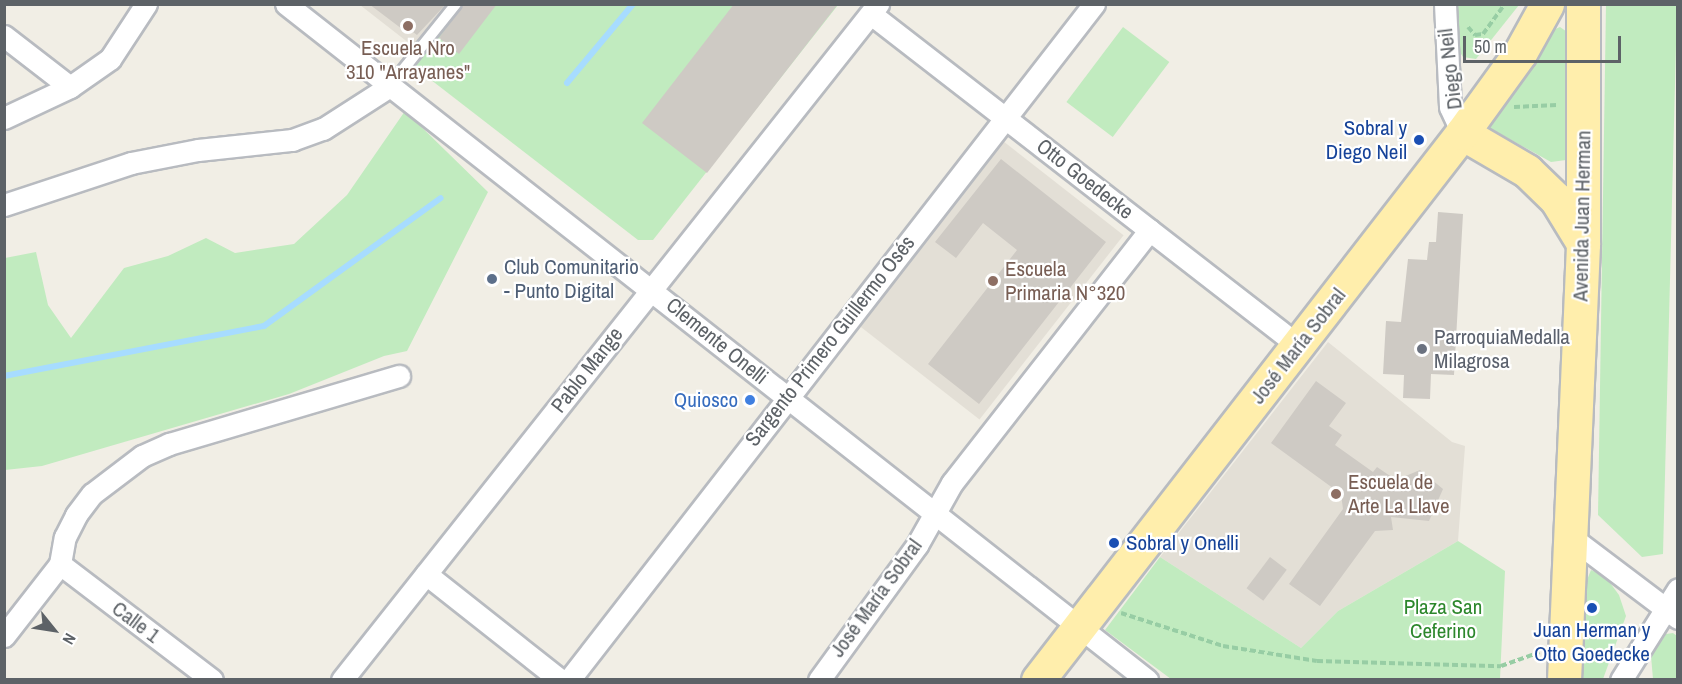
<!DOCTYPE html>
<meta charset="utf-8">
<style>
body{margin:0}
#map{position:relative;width:1682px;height:684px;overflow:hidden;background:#f1eee5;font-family:"Archivo Narrow",sans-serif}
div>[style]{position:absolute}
.education>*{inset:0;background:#e3dfd6;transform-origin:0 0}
.green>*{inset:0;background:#c1ebbf;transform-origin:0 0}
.stream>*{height:6px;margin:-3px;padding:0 3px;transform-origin:3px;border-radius:3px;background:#a7dcff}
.building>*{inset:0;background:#cecac4;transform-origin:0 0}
.path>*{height:4px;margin-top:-2px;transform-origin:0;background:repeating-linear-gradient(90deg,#97cda4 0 6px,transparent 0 9px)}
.roads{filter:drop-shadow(2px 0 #b8bbc0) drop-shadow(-2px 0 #b8bbc0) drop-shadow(0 2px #b8bbc0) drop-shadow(0 -2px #b8bbc0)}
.service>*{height:10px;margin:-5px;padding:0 5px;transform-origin:5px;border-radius:5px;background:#fff}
.minor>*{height:21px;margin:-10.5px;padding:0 10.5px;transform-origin:10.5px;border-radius:10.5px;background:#fff}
.primary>*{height:33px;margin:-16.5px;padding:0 16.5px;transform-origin:16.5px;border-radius:16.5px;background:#ffeeac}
.dots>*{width:16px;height:16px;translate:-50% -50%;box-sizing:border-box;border:3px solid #fff;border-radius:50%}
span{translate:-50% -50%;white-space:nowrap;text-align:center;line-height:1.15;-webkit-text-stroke:4.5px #fff;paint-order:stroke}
.education-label{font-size:21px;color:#785e54}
.left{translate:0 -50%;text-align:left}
.street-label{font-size:21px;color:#5d6267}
.transit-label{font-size:21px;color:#164399}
.right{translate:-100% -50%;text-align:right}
.service-label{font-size:21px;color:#4e5e75}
.worship-label{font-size:21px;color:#5b616d}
.shop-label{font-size:21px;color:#366cbe}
.park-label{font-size:21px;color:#2c872c}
.frame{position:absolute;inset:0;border:6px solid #5d6267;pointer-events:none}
.north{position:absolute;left:24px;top:600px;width:60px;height:60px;-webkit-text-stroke:4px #fff;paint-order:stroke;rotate:120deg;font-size:16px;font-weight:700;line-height:24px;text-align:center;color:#5d6267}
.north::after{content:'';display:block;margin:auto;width:21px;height:27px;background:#5d6267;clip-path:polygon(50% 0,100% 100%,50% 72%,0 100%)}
.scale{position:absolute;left:1463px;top:36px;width:158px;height:27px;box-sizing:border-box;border:3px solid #5d6267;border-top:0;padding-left:8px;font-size:18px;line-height:21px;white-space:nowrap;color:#5d6267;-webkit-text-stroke:4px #fff;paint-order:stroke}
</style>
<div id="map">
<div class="education">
<div style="clip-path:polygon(360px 5px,447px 5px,414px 47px)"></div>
<div style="left:1003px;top:141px;width:153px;height:234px;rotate:38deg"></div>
<div style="clip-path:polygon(1328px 342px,1452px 442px,1465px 446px,1458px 541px,1338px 611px,1301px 648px,1160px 557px)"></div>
</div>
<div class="green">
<div style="clip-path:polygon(462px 5px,838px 5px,653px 240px,638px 240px,413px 66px)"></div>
<div style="clip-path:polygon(1456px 5px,1519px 5px,1476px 59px,1463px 57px,1456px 46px)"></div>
<div style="clip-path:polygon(1606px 5px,1677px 5px,1663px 554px,1642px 557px,1598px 515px)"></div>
<div style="left:1123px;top:27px;width:58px;height:94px;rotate:37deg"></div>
<div style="clip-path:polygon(1560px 27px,1570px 34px,1569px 152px,1566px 160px,1551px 162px,1486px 126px,1551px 31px)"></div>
<div style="clip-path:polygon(405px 111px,488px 192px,407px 351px,384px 356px,289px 394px,42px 466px,5px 470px,5px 258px,36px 252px,48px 305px,71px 338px,124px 268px,168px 256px,206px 238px,235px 253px,294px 244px,347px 195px)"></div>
<div style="clip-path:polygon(1458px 541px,1505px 571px,1500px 679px,1171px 679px,1105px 630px,1160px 557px,1301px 648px,1338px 611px)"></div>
<div style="clip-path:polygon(1591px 570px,1605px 576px,1619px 595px,1626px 616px,1603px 679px,1580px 680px,1587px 580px)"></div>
<div style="clip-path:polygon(1673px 633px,1677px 636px,1677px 679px,1653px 679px,1651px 656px,1666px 634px)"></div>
</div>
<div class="stream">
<div style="left:567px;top:83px;width:103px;rotate:-50.1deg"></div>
<div style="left:4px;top:376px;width:265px;rotate:-10.9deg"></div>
<div style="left:264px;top:326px;width:218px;rotate:-35.9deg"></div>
</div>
<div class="building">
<div style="clip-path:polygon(369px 4px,446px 4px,417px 35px,405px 26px,402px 29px)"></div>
<div style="clip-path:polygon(463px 4px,497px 4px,459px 54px,439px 38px)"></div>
<div style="clip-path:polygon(734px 4px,838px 4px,707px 173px,642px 123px)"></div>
<div style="clip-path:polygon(1001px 159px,1106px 242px,979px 404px,928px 364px,1017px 250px,983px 223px,956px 258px,935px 242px)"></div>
<div style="clip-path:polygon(1438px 212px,1463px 214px,1454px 375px,1431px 374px,1430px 399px,1403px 398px,1404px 375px,1383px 374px,1386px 321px,1401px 322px,1408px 259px,1427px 260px,1429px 242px,1436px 242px)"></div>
<div style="clip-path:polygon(1316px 381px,1346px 403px,1329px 426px,1342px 435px,1335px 445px,1373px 472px,1377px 467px,1396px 480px,1420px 470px,1443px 489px,1429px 521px,1391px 517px,1393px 530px,1375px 531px,1320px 606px,1289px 584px,1343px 509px,1341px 494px,1271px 443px)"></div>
<div style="left:1270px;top:557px;width:21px;height:39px;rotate:37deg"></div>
</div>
<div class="path">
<div style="left:1468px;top:27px;width:11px;rotate:49deg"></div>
<div style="left:1475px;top:35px;width:8px;rotate:-7deg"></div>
<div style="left:1483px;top:34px;width:37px;rotate:-54deg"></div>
<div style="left:1514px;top:107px;width:43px;rotate:-2.7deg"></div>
<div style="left:1121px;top:613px;width:107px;rotate:17.9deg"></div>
<div style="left:1223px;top:646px;width:95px;rotate:9.1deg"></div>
<div style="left:1317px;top:661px;width:184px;rotate:1.6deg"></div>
<div style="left:1501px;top:666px;width:41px;rotate:-19.7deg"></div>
</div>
<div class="roads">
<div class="service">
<div style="left:390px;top:86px;width:105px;rotate:-51.2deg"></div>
</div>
<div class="minor">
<div style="left:286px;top:4px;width:1095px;rotate:38.14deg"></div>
<div style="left:1445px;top:4px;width:103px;rotate:87.2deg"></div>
<div style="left:1450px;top:107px;width:29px;rotate:65deg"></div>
<div style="left:871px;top:14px;width:542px;rotate:37.8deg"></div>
<div style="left:4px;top:36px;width:83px;rotate:37.7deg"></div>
<div style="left:4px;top:118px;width:73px;rotate:-25.2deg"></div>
<div style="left:70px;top:87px;width:49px;rotate:-35deg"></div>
<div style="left:110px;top:59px;width:66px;rotate:-56.8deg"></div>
<div style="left:4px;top:205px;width:134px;rotate:-18.3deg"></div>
<div style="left:131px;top:163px;width:68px;rotate:-11deg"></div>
<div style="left:198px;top:150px;width:95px;rotate:-6.1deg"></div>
<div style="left:292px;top:140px;width:33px;rotate:-20deg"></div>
<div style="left:323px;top:129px;width:80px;rotate:-32.7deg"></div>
<div style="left:1572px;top:538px;width:133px;rotate:37deg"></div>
<div style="left:60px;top:564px;width:191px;rotate:37.3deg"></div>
<div style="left:426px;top:574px;width:171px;rotate:38.3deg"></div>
<div style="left:4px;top:636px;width:91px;rotate:-52.1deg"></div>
<div style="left:60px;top:564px;width:27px;rotate:-80deg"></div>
<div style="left:65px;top:537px;width:25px;rotate:-63deg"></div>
<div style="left:76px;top:515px;width:26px;rotate:-53deg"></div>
<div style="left:92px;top:494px;width:63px;rotate:-37.2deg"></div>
<div style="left:142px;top:456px;width:30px;rotate:-24deg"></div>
<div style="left:169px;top:444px;width:240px;rotate:-16.5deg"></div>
<div style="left:342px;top:680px;width:863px;rotate:-51.59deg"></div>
<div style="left:569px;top:680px;width:856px;rotate:-52.17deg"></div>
<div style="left:819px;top:680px;width:167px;rotate:-54deg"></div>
<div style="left:917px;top:545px;width:71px;rotate:-60.6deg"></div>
<div style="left:952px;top:483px;width:321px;rotate:-52deg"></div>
<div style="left:1621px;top:680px;width:107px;rotate:-57.9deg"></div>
</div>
<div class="primary">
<div style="left:1462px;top:133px;width:75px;rotate:30.3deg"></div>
<div style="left:1527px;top:171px;width:40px;rotate:44deg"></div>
<div style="left:1556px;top:199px;width:52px;rotate:58.5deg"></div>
<div style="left:1038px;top:680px;width:692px;rotate:-52.22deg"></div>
<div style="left:1462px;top:133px;width:99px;rotate:-54.1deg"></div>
<div style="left:1520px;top:53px;width:56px;rotate:-61.1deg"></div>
<div style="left:1564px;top:680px;width:437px;rotate:-87.5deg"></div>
<div style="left:1583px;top:243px;width:239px;rotate:-90deg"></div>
</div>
</div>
<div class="dots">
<div style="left:408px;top:26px;background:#8d6e63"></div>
<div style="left:1419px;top:140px;background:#1a4fb4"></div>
<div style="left:492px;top:279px;background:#5c6f8a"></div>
<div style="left:993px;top:281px;background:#8d6e63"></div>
<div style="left:1422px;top:349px;background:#6b7280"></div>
<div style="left:750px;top:400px;background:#3f7fe0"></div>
<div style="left:1336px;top:494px;background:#8d6e63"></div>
<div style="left:1114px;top:543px;background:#1a4fb4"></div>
<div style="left:1592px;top:608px;background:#1a4fb4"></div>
</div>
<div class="education-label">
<span style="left:408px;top:60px">Escuela Nro<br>310 "Arrayanes"</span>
<span class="left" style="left:1005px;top:281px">Escuela<br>Primaria N°320</span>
<span class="left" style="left:1348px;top:494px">Escuela de<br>Arte La Llave</span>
</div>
<div class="street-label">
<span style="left:1450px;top:69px;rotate:-97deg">Diego Neil</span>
<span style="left:1085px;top:179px;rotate:38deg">Otto Goedecke</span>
<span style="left:1582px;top:216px;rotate:-89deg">Avenida Juan Herman</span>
<span style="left:717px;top:341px;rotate:39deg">Clemente Onelli</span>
<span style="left:830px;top:341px;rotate:-52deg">Sargento Primero Guillermo Osés</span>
<span style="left:1298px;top:346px;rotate:-52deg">José María Sobral</span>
<span style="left:587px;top:370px;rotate:-52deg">Pablo Mange</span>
<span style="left:876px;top:598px;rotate:-54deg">José María Sobral</span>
<span style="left:136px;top:622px;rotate:37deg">Calle 1</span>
</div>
<div class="transit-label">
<span class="right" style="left:1407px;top:140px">Sobral y<br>Diego Neil</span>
<span class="left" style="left:1126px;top:543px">Sobral y Onelli</span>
<span style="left:1592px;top:642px">Juan Herman y<br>Otto Goedecke</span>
</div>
<div class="service-label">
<span class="left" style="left:504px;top:279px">Club Comunitario<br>- Punto Digital</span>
</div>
<div class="worship-label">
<span class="left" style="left:1434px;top:349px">ParroquiaMedalla<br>Milagrosa</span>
</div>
<div class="shop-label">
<span class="right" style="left:738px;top:400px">Quiosco</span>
</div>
<div class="park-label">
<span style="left:1443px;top:619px">Plaza San<br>Ceferino</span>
</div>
<div class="frame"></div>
<div class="north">N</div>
<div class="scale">50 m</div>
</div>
